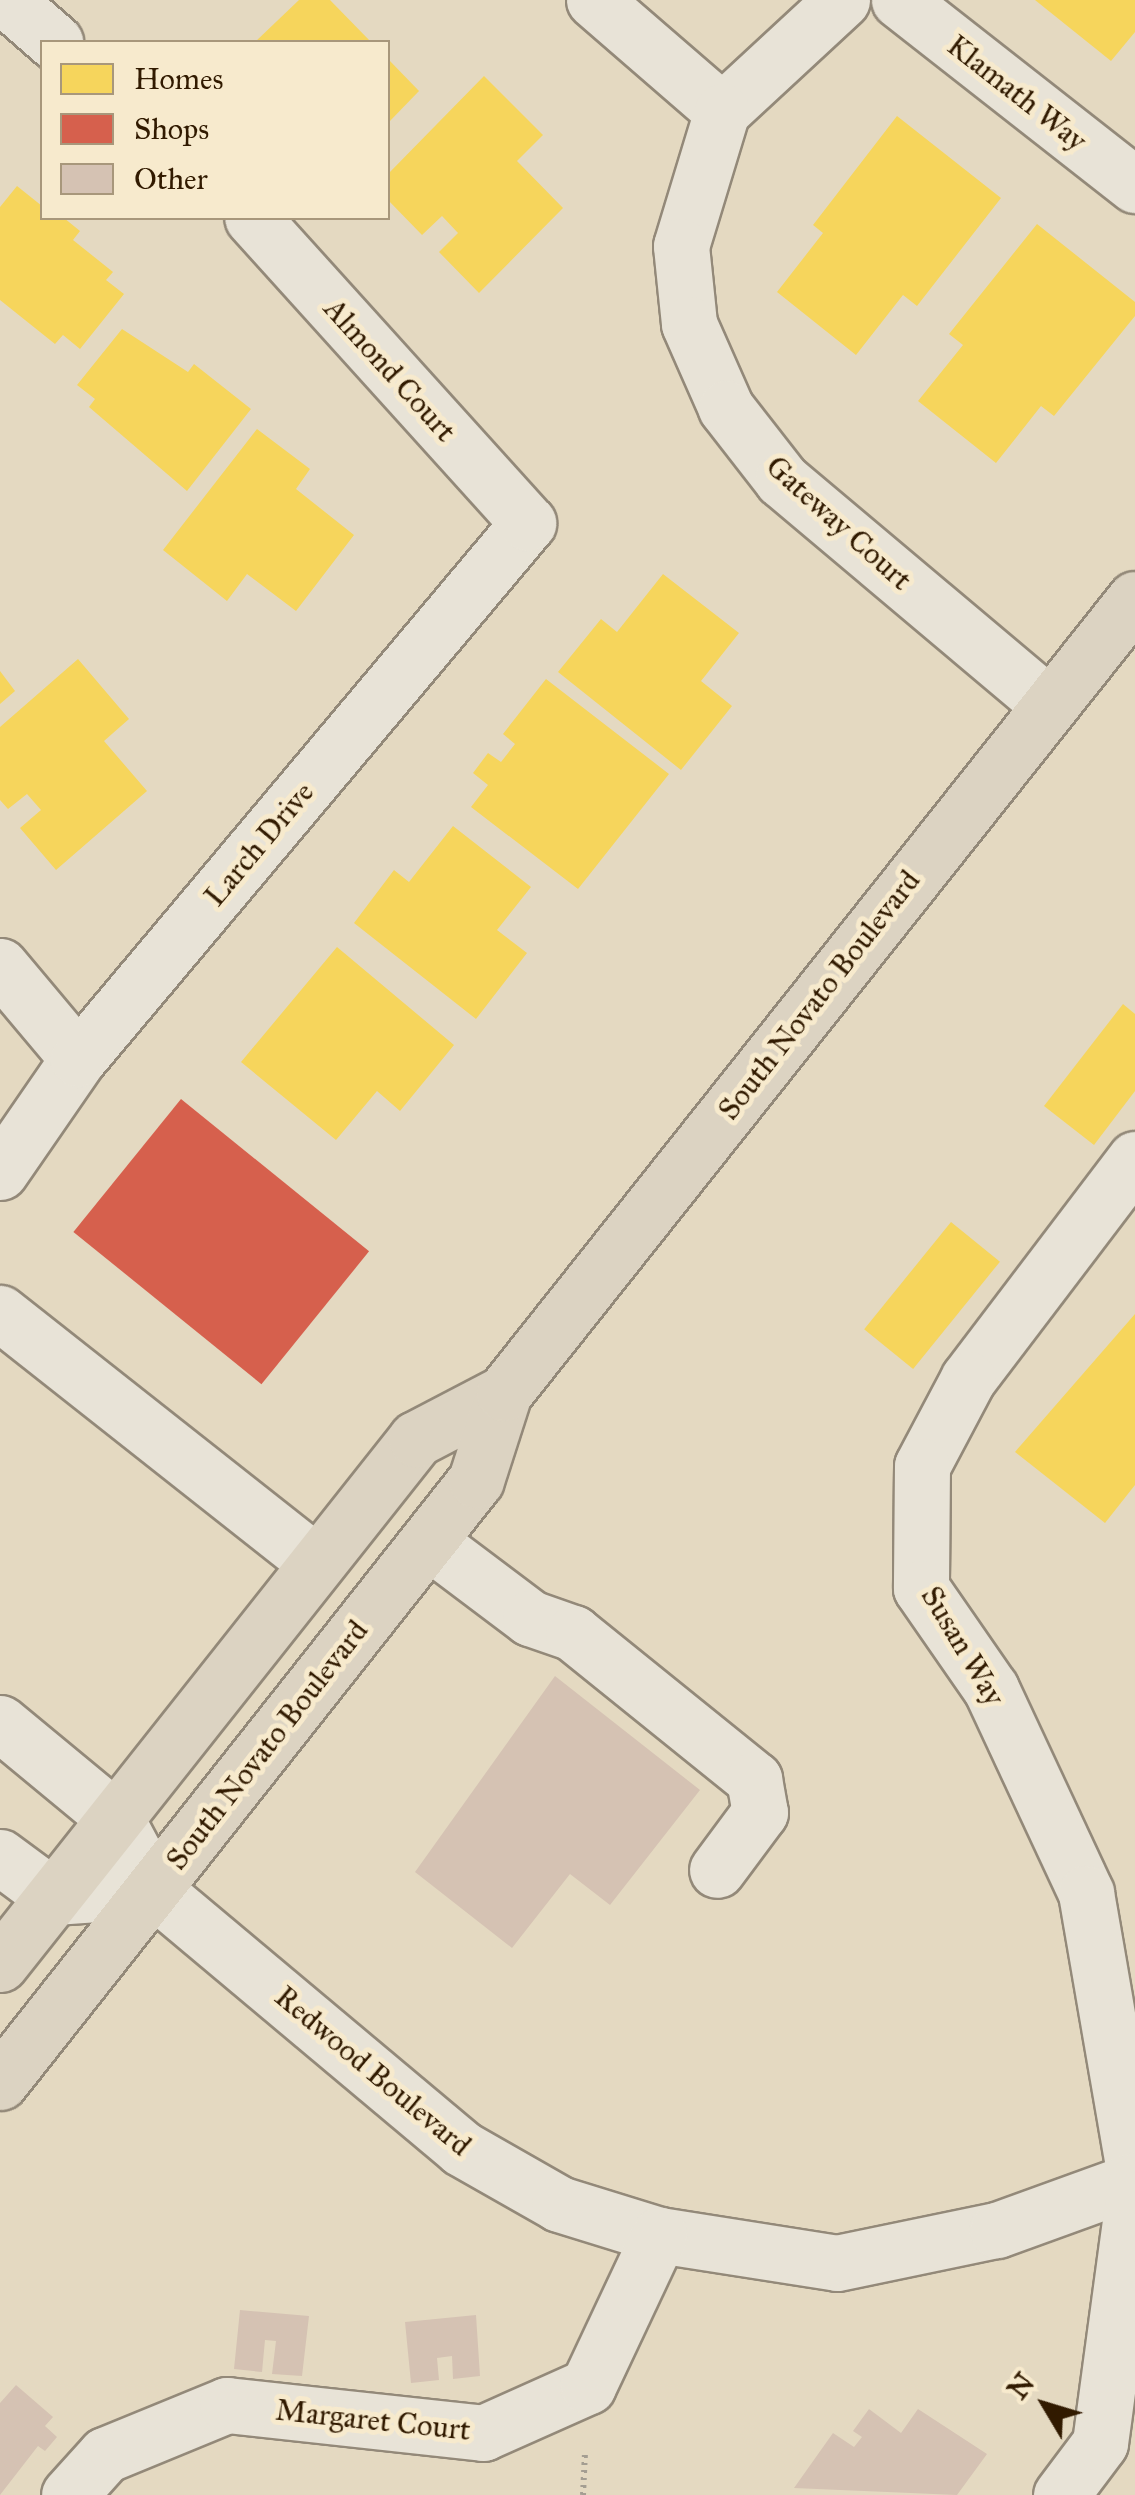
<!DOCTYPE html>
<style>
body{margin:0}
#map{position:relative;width:1135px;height:2495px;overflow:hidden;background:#e4d9c1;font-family:"IM FELL Great Primer",serif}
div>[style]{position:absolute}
.homes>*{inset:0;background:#f6d55c;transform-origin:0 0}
.shops>*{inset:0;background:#d6604d;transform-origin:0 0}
.building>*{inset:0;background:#d5c2b3}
.path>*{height:6px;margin-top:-3px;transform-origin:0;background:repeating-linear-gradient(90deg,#a49e92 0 2.5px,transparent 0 7.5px)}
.roads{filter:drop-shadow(2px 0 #938979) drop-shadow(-2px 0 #938979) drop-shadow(0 2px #938979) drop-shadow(0 -2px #938979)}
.minor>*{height:55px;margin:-27.5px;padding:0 27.5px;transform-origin:27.5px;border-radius:27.5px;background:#e8e3d7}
.major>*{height:55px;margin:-27.5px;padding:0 27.5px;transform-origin:27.5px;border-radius:27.5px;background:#dcd3c2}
span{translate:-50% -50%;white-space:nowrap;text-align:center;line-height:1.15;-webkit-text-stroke:10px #f7eacd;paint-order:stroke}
.street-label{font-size:30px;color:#311a00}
.legend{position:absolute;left:40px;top:40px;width:350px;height:180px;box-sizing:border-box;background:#f7eacd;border:2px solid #a8977b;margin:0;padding:12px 18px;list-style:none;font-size:30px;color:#311a00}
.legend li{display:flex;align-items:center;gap:20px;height:50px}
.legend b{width:50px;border:2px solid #a8977b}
.north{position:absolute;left:995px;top:2355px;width:100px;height:100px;-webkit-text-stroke:8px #f7eacd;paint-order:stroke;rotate:308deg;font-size:28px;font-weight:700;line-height:40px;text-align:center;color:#311a00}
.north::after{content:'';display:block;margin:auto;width:35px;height:45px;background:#311a00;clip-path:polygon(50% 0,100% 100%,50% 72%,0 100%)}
</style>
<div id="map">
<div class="homes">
<div style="clip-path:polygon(299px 0,330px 0,371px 42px,255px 42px)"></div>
<div style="clip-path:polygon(1035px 0,1135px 0,1135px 32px,1111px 61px)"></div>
<div style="clip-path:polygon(388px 59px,419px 91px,388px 123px)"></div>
<div style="clip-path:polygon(484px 76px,543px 135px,517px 161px,563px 208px,479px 293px,439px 252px,458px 233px,442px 216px,422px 235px,388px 200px,388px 174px)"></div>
<div style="clip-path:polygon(897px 116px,1001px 198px,917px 306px,903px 295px,856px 355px,777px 292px,823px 233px,813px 225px)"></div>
<div style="clip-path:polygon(17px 186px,42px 206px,42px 218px,64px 218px,80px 231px,73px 240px,113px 272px,106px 280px,124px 294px,80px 349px,63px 335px,55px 344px,0 300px,0 207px)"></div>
<div style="clip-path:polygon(1037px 224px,1135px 302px,1135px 316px,1054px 416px,1041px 406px,996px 463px,918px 401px,963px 345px,949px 334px)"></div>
<div style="clip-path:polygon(122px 329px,188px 372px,194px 364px,251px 409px,187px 491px,89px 407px,95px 399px,77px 385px)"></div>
<div style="clip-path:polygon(257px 429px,310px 469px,296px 489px,354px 535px,296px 611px,247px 574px,227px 601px,163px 550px)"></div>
<div style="clip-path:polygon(663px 574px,739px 633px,701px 681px,732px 706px,681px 770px,558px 672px,601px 619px,617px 632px)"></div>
<div style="clip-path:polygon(78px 659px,129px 719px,104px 741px,147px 791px,56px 870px,20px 828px,41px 810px,27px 794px,8px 809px,0 800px,0 727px)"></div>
<div style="clip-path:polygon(0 671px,15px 691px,0 704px)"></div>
<div style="clip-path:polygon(546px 679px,669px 774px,578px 889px,471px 807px,488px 785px,473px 773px,488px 753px,501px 762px,515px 744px,503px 734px)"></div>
<div style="clip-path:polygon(453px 826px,531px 887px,497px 930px,527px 953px,476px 1019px,354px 923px,394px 870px,409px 882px)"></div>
<div style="clip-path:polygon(337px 947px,454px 1045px,400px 1111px,377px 1091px,336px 1140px,241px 1062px)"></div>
<div style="clip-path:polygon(1123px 1004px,1135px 1014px,1135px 1091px,1094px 1145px,1044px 1106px)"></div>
<div style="left:951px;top:1222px;width:63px;height:138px;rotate:39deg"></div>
<div style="clip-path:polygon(1135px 1314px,1135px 1485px,1105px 1523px,1015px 1452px)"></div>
</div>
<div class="shops">
<div style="left:181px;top:1099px;width:242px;height:171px;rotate:39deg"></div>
</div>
<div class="building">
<div style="clip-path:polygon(555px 1676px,700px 1790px,610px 1905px,570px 1874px,512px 1948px,415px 1872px)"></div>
<div style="clip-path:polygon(240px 2310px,309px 2316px,302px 2376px,272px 2374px,276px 2341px,265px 2340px,262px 2372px,234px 2369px)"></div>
<div style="clip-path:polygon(476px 2315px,480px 2376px,453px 2379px,452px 2356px,437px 2358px,439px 2380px,411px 2383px,405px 2322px)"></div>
<div style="clip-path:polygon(16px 2385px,53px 2417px,45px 2426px,57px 2437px,45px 2451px,38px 2446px,0 2495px,0 2403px)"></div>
<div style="clip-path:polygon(869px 2409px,901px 2433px,918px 2409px,987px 2454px,957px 2495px,794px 2488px,833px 2433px,854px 2447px,862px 2437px,853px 2431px)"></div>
</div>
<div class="path">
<div style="left:583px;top:2495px;width:43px;rotate:-87.3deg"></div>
</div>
<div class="roads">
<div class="minor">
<div style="left:7px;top:0;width:64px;rotate:41.2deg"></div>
<div style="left:594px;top:0;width:169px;rotate:40.9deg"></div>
<div style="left:842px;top:0;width:163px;rotate:137.2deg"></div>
<div style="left:722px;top:111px;width:141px;rotate:106.9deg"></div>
<div style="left:681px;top:246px;width:78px;rotate:84.1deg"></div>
<div style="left:689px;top:324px;width:92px;rotate:66.2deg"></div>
<div style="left:726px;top:408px;width:91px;rotate:52.1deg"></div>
<div style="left:782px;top:480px;width:348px;rotate:40.1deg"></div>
<div style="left:899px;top:0;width:300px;rotate:38.1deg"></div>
<div style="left:0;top:966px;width:121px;rotate:50deg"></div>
<div style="left:1135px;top:1159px;width:276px;rotate:127.2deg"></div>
<div style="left:968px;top:1379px;width:98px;rotate:117.9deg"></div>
<div style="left:922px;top:1466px;width:122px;rotate:90.5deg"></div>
<div style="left:921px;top:1588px;width:123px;rotate:55.3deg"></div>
<div style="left:991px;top:1689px;width:225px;rotate:65deg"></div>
<div style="left:1086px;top:1893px;width:289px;rotate:80.2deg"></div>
<div style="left:0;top:1172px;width:137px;rotate:-55.4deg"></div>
<div style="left:78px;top:1059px;width:700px;rotate:-49.98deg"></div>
<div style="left:528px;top:523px;width:411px;rotate:-132.1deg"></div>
<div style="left:0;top:1313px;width:402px;rotate:38.3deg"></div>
<div style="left:428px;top:1541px;width:128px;rotate:37deg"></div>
<div style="left:530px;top:1618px;width:46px;rotate:19.2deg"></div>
<div style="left:573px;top:1633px;width:233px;rotate:38.9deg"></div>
<div style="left:754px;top:1779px;width:34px;rotate:80deg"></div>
<div style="left:760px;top:1812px;width:72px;rotate:126.6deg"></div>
<div style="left:0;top:1723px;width:151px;rotate:39.6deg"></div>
<div style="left:116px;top:1819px;width:81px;rotate:61.8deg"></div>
<div style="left:154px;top:1890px;width:401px;rotate:40deg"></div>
<div style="left:461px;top:2148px;width:113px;rotate:29.7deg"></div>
<div style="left:559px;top:2204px;width:105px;rotate:17.2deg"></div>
<div style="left:659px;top:2235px;width:180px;rotate:8.9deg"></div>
<div style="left:837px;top:2263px;width:163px;rotate:-11.7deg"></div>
<div style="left:997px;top:2230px;width:147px;rotate:-19.9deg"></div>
<div style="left:0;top:1857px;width:67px;rotate:36.5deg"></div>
<div style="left:54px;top:1897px;width:100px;rotate:-4deg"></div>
<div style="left:69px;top:2495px;width:54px;rotate:-48deg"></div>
<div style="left:105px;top:2455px;width:132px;rotate:-22.3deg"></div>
<div style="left:227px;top:2405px;width:258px;rotate:6.2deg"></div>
<div style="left:483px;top:2433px;width:115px;rotate:-24.1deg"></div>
<div style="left:588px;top:2386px;width:167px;rotate:-64.8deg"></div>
<div style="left:1061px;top:2495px;width:65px;rotate:-53.1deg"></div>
<div style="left:1100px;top:2443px;width:261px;rotate:-82.3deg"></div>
</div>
<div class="major">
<div style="left:0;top:1964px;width:670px;rotate:-51.61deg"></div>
<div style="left:416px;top:1439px;width:99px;rotate:-27.6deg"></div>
<div style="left:0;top:2082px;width:767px;rotate:-51.67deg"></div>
<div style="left:476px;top:1480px;width:91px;rotate:-72.2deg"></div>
<div style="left:504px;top:1393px;width:1014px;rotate:-51.53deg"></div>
</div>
</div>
<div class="street-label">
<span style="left:1017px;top:93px;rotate:38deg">Klamath Way</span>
<span style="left:390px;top:370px;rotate:48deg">Almond Court</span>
<span style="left:839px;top:523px;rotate:42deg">Gateway Court</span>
<span style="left:259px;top:844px;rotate:-50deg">Larch Drive</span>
<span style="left:819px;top:995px;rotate:-52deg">South Novato Boulevard</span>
<span style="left:963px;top:1646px;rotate:59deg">Susan Way</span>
<span style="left:267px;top:1745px;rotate:-52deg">South Novato Boulevard</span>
<span style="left:373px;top:2071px;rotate:40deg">Redwood Boulevard</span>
<span style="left:373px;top:2420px;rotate:6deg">Margaret Court</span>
</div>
<ul class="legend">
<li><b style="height:28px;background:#f6d55c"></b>Homes</li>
<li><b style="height:28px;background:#d6604d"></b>Shops</li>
<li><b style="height:28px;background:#d5c2b3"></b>Other</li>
</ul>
<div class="north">N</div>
</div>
